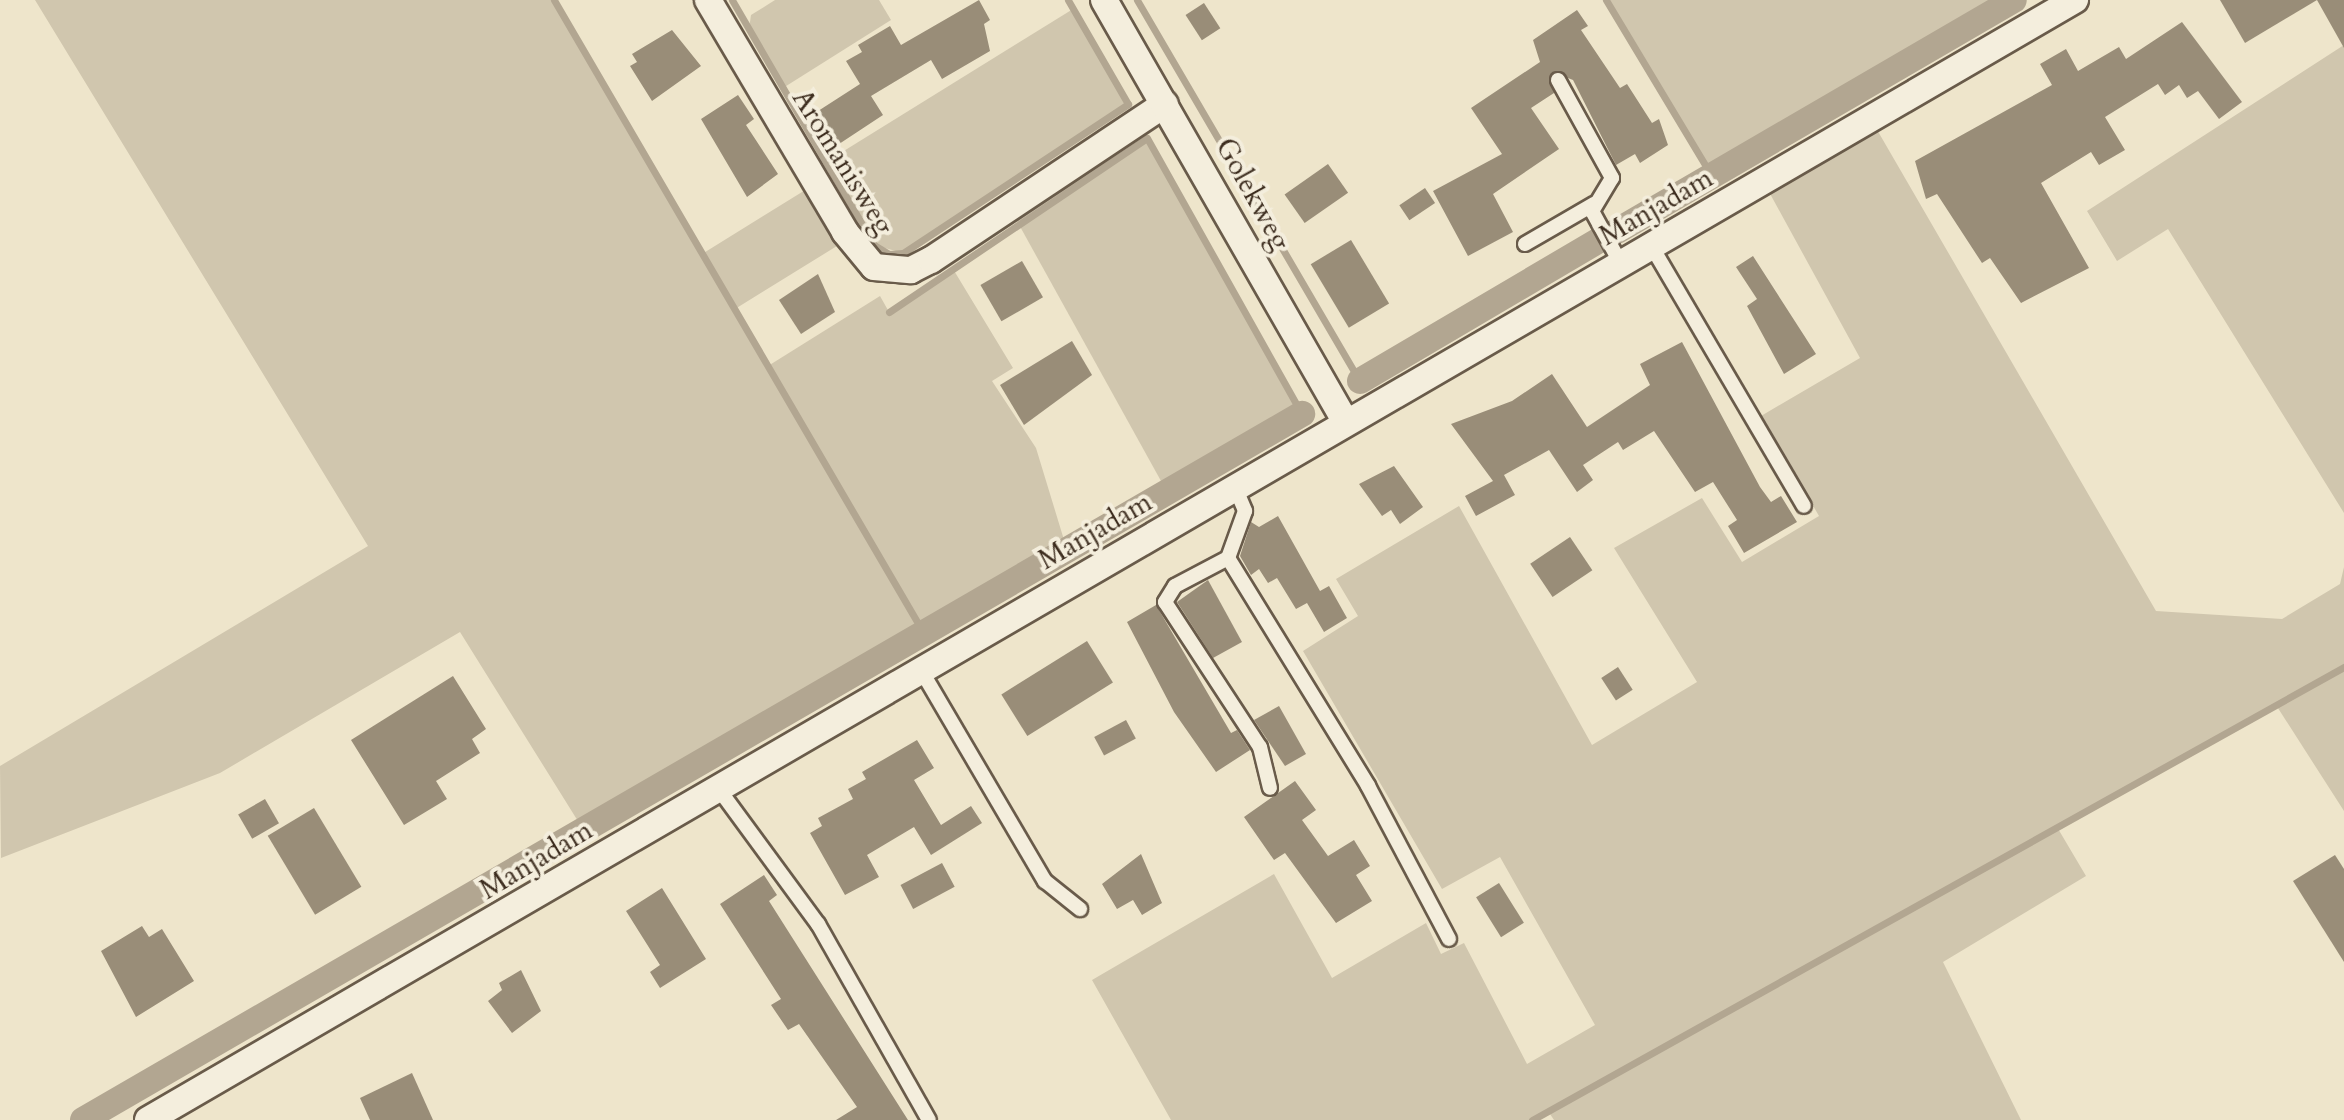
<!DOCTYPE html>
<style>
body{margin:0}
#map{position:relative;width:2344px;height:1120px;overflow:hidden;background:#eee5cb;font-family:Cardo,serif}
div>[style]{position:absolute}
.green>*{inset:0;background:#d0c6ae;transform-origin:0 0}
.stream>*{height:7px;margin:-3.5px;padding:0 3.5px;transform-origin:3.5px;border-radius:3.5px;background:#b2a691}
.canal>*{height:26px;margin:-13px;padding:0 13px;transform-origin:13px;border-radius:13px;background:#b2a691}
.building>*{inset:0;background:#998d78;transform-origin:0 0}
.roads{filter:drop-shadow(2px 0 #695b4a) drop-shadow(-2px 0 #695b4a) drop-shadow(0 2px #695b4a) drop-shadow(0 -2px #695b4a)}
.lane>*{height:14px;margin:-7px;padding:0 7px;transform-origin:7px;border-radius:7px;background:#f4eedd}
.street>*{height:26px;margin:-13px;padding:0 13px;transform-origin:13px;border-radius:13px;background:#f4eedd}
span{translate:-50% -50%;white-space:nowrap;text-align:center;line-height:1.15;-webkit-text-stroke:8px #f4eedd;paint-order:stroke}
.street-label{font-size:28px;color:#3d2d1f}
</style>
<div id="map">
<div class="green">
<div style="clip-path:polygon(35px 0,554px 0,702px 254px,815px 184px,845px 241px,735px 309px,768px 366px,880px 296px,889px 312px,953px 269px,1013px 368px,992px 381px,1036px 448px,1068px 553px,586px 834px,460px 632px,220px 773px,1px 858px,0 766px,368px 546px)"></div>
<div style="clip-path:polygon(775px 0,879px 0,891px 20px,783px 88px,749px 29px,751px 15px)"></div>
<div style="clip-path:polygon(1606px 0,2014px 0,1713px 178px)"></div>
<div style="clip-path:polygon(1073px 9px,1128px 104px,903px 253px,874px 245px,826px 162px)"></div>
<div style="clip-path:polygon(2344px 45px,2344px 513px,2168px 229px,2117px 261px,2087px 211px)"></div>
<div style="clip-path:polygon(1876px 128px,2156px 611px,2282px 619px,2340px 584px,2344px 567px,2344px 811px,2276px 705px,2057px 827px,2086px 876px,1943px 962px,2021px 1120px,1554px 1120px,1548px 1111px,1532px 1120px,1171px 1120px,1092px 980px,1274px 874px,1332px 978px,1426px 923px,1441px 954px,1464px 943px,1527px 1064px,1595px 1025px,1500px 857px,1442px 889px,1303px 651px,1358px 616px,1336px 579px,1459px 506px,1592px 745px,1697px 682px,1614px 548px,1702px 498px,1742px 562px,1819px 516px,1761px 416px,1860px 358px,1768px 190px)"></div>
<div style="left:1147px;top:138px;width:317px;height:154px;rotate:61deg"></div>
</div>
<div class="stream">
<div style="left:554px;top:0;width:738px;rotate:59.72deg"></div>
<div style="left:732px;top:0;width:283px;rotate:59.9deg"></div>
<div style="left:874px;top:245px;width:17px;rotate:31deg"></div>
<div style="left:889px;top:254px;width:14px;rotate:-4deg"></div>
<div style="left:903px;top:253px;width:270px;rotate:-33.5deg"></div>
<div style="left:1128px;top:104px;width:120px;rotate:-120deg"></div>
<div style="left:1137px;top:0;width:441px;rotate:59.7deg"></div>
<div style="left:1606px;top:0;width:208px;rotate:59deg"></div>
<div style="left:889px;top:312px;width:311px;rotate:-34deg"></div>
<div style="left:1147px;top:138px;width:317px;rotate:60.7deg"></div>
<div style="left:1532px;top:1120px;width:930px;rotate:-29.16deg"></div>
</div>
<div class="canal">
<div style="left:1617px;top:231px;width:459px;rotate:-30.2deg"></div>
<div style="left:1360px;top:381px;width:276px;rotate:-30.5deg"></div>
<div style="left:83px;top:1120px;width:1409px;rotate:-30.08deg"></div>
</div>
<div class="building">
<div style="clip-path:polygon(979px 0,990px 20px,984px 24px,990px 51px,942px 79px,931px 60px,871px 96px,883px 115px,836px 146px,815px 113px,860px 84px,846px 61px,862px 52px,858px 45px,890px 26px,901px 45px)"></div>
<div style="clip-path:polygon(2220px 0,2317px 0,2245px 43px)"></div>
<div style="clip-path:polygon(2317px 0,2344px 0,2344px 48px)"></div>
<div style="left:1204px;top:3px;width:30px;height:22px;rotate:57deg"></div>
<div style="clip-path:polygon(1577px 10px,1588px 26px,1581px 30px,1620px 88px,1627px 84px,1652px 123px,1659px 119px,1668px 145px,1640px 163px,1635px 154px,1616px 165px,1573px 80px,1553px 72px,1554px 93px,1531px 108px,1559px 149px,1493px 194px,1513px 232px,1468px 256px,1433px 191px,1502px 154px,1471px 108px,1540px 62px,1533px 40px)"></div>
<div style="clip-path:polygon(2182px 22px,2242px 102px,2219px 119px,2198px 91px,2187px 98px,2179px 85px,2165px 95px,2158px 84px,2105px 117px,2125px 150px,2099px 165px,2091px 152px,2041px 183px,2089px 268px,2021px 303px,1990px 258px,1982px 263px,1937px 194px,1926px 199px,1915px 161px,2052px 85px,2040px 64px,2066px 49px,2078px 71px,2119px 47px,2126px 59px)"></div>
<div style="clip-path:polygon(672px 30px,701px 66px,652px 101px,630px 66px,637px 62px,632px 54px)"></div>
<div style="clip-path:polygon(738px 95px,754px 119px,746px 125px,778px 174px,747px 197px,701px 119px)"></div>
<div style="left:1328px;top:164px;width:35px;height:53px;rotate:55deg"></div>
<div style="left:1425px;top:188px;width:18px;height:31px;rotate:56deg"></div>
<div style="left:1351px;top:240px;width:74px;height:47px;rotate:59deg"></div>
<div style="clip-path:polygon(1753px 256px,1816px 354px,1784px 374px,1747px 306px,1757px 299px,1736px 267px)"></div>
<div style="left:1022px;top:261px;width:42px;height:48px;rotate:60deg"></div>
<div style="clip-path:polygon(818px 274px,835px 312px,801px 334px,779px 300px)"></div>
<div style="clip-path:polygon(1072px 341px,1092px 375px,1024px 425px,1000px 385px)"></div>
<div style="clip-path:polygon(1682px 342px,1760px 487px,1771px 502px,1781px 496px,1797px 522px,1744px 553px,1728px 526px,1737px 520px,1713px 482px,1695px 492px,1654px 431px,1623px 450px,1618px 442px,1583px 465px,1593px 480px,1577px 492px,1549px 450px,1495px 480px,1504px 475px,1515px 495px,1476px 516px,1465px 496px,1493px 481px,1451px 424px,1512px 401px,1552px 374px,1587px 427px,1650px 385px,1640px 364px)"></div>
<div style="clip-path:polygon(1394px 466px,1423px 507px,1400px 524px,1391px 510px,1382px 516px,1359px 484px)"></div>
<div style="clip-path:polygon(1278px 516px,1320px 591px,1329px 586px,1347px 618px,1324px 632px,1307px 603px,1296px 609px,1277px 578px,1268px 583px,1259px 569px,1251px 575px,1240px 556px,1251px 522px,1259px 527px)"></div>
<div style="left:1570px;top:537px;width:40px;height:48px;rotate:56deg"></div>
<div style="clip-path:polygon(1208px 580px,1242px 642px,1213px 658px,1177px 602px)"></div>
<div style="clip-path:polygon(1156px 605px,1231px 733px,1237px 730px,1250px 750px,1216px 772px,1174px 712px,1127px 622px)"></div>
<div style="left:1087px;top:641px;width:49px;height:101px;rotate:58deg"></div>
<div style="left:1618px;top:667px;width:27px;height:20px;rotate:57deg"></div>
<div style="clip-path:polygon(453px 676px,486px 729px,472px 739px,480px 753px,436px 781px,447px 799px,404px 825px,351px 740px)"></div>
<div style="clip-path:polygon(1279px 706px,1306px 754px,1285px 766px,1254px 720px)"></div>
<div style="left:1126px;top:720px;width:21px;height:36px;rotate:62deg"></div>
<div style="clip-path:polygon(917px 740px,934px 768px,914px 780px,941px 825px,971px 806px,982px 823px,931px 855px,914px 827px,867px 855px,879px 877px,845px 895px,810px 833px,822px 826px,818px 818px,853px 799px,848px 789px,866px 779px,862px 772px)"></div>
<div style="clip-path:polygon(1295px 781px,1316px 810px,1302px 820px,1328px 856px,1354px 840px,1370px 866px,1356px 875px,1372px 901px,1336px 923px,1285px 853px,1274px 860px,1244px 817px)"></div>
<div style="left:265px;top:799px;width:28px;height:31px;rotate:60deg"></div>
<div style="left:314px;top:808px;width:92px;height:54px;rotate:59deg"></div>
<div style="clip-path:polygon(1141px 854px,1162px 903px,1142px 915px,1133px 900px,1117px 909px,1102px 884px)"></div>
<div style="clip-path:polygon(2335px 855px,2344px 869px,2344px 962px,2293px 881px)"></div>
<div style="left:942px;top:863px;width:27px;height:47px;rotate:62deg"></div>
<div style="clip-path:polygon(764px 875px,777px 895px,769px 901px,908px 1120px,836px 1120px,857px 1107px,799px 1024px,788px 1030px,771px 1005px,781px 999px,720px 904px)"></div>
<div style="left:1499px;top:883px;width:47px;height:27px;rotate:58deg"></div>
<div style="clip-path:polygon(662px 888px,706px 959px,660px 988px,650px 972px,660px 965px,626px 911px)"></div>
<div style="clip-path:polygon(142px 926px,149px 937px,162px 929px,194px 981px,136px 1017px,101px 951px)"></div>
<div style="clip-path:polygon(521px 970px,541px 1011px,512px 1033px,488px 1001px,502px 990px,499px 983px)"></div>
<div style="clip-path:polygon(412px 1073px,433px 1120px,370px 1120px,360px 1098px)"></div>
</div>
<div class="roads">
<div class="lane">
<div style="left:1558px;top:80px;width:112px;rotate:61.1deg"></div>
<div style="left:1612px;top:178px;width:39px;rotate:121deg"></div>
<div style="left:1592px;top:211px;width:60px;rotate:61.3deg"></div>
<div style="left:1525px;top:244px;width:80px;rotate:-30.1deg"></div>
<div style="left:1652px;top:247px;width:300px;rotate:59.6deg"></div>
<div style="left:1235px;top:487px;width:26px;rotate:67deg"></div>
<div style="left:1245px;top:511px;width:50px;rotate:109.9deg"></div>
<div style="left:1228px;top:558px;width:268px;rotate:58.4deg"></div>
<div style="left:1368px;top:786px;width:173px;rotate:62.1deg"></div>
<div style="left:1228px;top:558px;width:60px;rotate:152.2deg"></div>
<div style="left:1175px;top:586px;width:19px;rotate:122deg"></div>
<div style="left:1165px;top:602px;width:173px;rotate:56.8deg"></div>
<div style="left:1260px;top:747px;width:42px;rotate:76.3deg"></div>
<div style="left:921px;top:670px;width:245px;rotate:59.6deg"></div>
<div style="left:1045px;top:881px;width:45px;rotate:38.7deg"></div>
<div style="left:718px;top:788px;width:169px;rotate:53.7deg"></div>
<div style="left:818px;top:924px;width:225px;rotate:60.5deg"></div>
</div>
<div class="street">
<div style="left:708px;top:0;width:269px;rotate:59.4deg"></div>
<div style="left:845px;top:232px;width:45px;rotate:50.4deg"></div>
<div style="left:874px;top:267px;width:37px;rotate:5deg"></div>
<div style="left:911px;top:270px;width:22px;rotate:-27deg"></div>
<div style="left:931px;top:260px;width:281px;rotate:-33.7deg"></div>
<div style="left:1104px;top:0;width:485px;rotate:60.2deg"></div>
<div style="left:148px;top:1120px;width:2229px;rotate:-30.17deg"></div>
</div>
</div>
<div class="street-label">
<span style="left:843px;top:162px;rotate:58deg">Aromanisweg</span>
<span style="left:1253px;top:194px;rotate:61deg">Golekweg</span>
<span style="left:1656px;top:207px;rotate:-30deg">Manjadam</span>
<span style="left:1095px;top:531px;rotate:-30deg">Manjadam</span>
<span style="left:536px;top:860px;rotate:-31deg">Manjadam</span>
</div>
</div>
